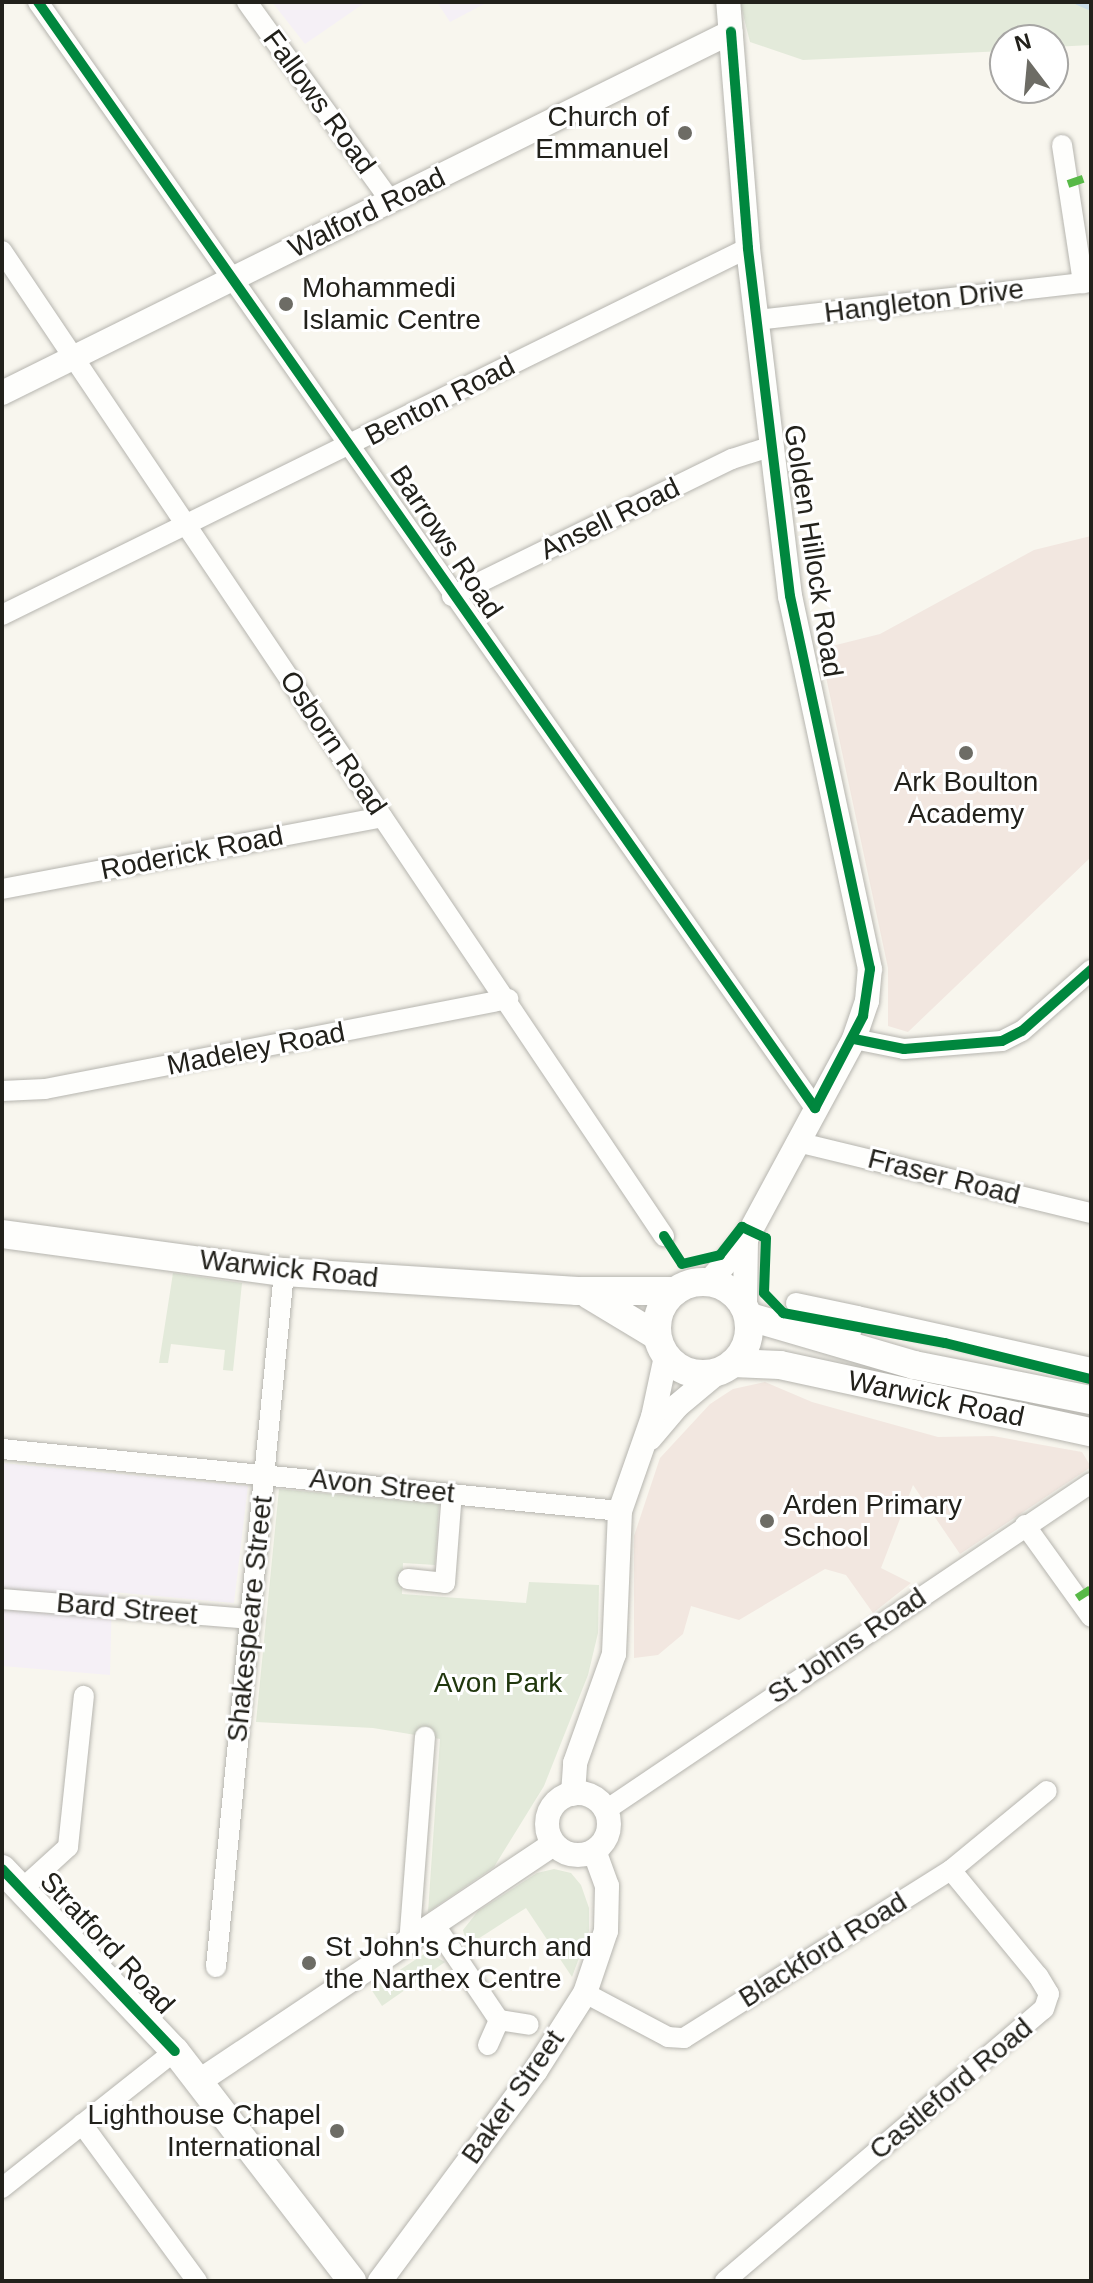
<!DOCTYPE html>
<style>
body{margin:0}
#map{position:relative;width:1093px;height:2283px;overflow:hidden;background:#f8f6ee;font-family:Arial,sans-serif}
div>[style]{position:absolute}
.industrial>*{inset:0;background:#f5f0f6}
.education>*{inset:0;background:#f2e7e0}
.green>*{inset:0;background:#e3eada}
.stream>*{height:5px;margin:-2.5px;padding:0 2.5px;transform-origin:2.5px;border-radius:2.5px;background:#c9dde8}
.roads{filter:drop-shadow(0 0 2px #b6b5af) drop-shadow(0 0 2px #b6b5af)}
.minor>*{height:20px;margin:-10px;padding:0 10px;transform-origin:10px;border-radius:10px;background:#fefefc}
.major>*{height:24px;margin:-12px;padding:0 12px;transform-origin:12px;border-radius:12px;background:#fefefc}
.major>.ring{margin:-12px;padding:0;box-sizing:content-box;background:none;border:24px solid #fefefc;border-radius:50%}
.highway>*{height:28px;margin:-14px;padding:0 14px;transform-origin:14px;border-radius:14px;background:#fefefc}
.highway>.ring{margin:-14px;padding:0;box-sizing:content-box;background:none;border:28px solid #fefefc;border-radius:50%}
.quiet>*{height:8px;margin-top:-4px;transform-origin:0;background:repeating-linear-gradient(90deg,#58b947 0 16px,transparent 0 24px)}
.cycleway>*{height:10px;margin:-5px;padding:0 5px;transform-origin:5px;border-radius:5px;background:#00873e}
.dots>*{width:22px;height:22px;translate:-50% -50%;box-sizing:border-box;border:4px solid #fff;border-radius:50%}
span{translate:-50% -50%;white-space:nowrap;text-align:center;line-height:1.15;-webkit-text-stroke:6px #fff;paint-order:stroke}
.street-label{font-size:28px;color:#22211b}
.poi-label{font-size:28px;color:#22211b}
.right{translate:-100% -50%;text-align:right}
.left{translate:0 -50%;text-align:left}
.park-label{font-size:28px;color:#20370d}
.frame{position:absolute;inset:0;border:4px solid #22211b;pointer-events:none}
.north{position:absolute;left:989px;top:24px;width:80px;height:80px;box-sizing:border-box;background:#fff;border:2px solid #a7a6a4;border-radius:50%;rotate:344deg;font-size:22px;font-weight:700;line-height:32px;text-align:center;color:#22211b}
.north::after{content:'';display:block;margin:auto;width:28px;height:36px;background:#6d6c65;clip-path:polygon(50% 0,100% 100%,50% 72%,0 100%)}
</style>
<div id="map">
<div class="industrial">
<i style="clip-path:polygon(272px 2px,366px 2px,305px 44px)"></i>
<i style="clip-path:polygon(437px 2px,488px 2px,450px 22px)"></i>
<i style="clip-path:polygon(2px 1463px,248px 1486px,234px 1603px,112px 1592px,110px 1675px,2px 1666px)"></i>
</div>
<div class="education">
<i style="clip-path:polygon(1091px 536px,1091px 857px,908px 1032px,888px 1026px,888px 968px,820px 649px,880px 634px,1034px 550px)"></i>
<i style="clip-path:polygon(765px 1382px,812px 1402px,938px 1437px,993px 1436px,1082px 1452px,1091px 1467px,960px 1554px,913px 1485px,881px 1568px,911px 1583px,873px 1613px,846px 1575px,825px 1569px,739px 1620px,691px 1606px,683px 1634px,658px 1655px,634px 1658px,634px 1536px,660px 1458px,710px 1404px,733px 1389px)"></i>
</div>
<div class="green">
<i style="clip-path:polygon(740px 2px,1091px 2px,1091px 45px,1053px 47px,1053px 40px,1005px 40px,1005px 51px,803px 60px,750px 42px)"></i>
<i style="clip-path:polygon(173px 1273px,242px 1283px,233px 1371px,223px 1370px,225px 1350px,171px 1344px,168px 1363px,159px 1363px)"></i>
<i style="clip-path:polygon(279px 1489px,439px 1504px,435px 1565px,403px 1563px,402px 1594px,526px 1603px,529px 1582px,599px 1585px,598px 1633px,588px 1675px,544px 1786px,494px 1867px,428px 1912px,440px 1739px,373px 1728px,256px 1722px)"></i>
<i style="clip-path:polygon(554px 1869px,571px 1873px,581px 1885px,589px 1908px,589px 1931px,572px 1977px,526px 1908px,467px 1946px,463px 1930px,478px 1911px,537px 1873px)"></i>
<i style="clip-path:polygon(427px 1952px,445px 1962px,382px 2006px,371px 1989px)"></i>
</div>
<div class="stream">
<i style="left:1077px;top:2px;width:15px;rotate:23deg"></i>
</div>
<div class="roads">
<div class="minor">
<i style="left:38px;top:2px;width:1352px;rotate:54.91deg"></i>
<i style="left:247px;top:2px;width:246px;rotate:54.2deg"></i>
<i style="left:1062px;top:145px;width:140px;rotate:81.3deg"></i>
<i style="left:2px;top:251px;width:1187px;rotate:56.1deg"></i>
<i style="left:757px;top:320px;width:336px;rotate:-6.5deg"></i>
<i style="left:452px;top:596px;width:312px;rotate:-26.1deg"></i>
<i style="left:732px;top:459px;width:40px;rotate:-18deg"></i>
<i style="left:2px;top:615px;width:831px;rotate:-26.2deg"></i>
<i style="left:2px;top:889px;width:387px;rotate:-10.7deg"></i>
<i style="left:854px;top:1039px;width:51px;rotate:11.3deg"></i>
<i style="left:904px;top:1049px;width:98px;rotate:-4.7deg"></i>
<i style="left:1002px;top:1041px;width:22px;rotate:-27deg"></i>
<i style="left:1022px;top:1031px;width:92px;rotate:-41.5deg"></i>
<i style="left:2px;top:1091px;width:43px;rotate:-2.7deg"></i>
<i style="left:45px;top:1089px;width:472px;rotate:-11deg"></i>
<i style="left:797px;top:1142px;width:302px;rotate:13.6deg"></i>
<i style="left:796px;top:1303px;width:62px;rotate:12deg"></i>
<i style="left:845px;top:1347px;width:33px;rotate:-69deg"></i>
<i style="left:857px;top:1316px;width:240px;rotate:12.5deg"></i>
<i style="left:2px;top:1449px;width:621px;rotate:5.73deg"></i>
<i style="left:1025px;top:1525px;width:113px;rotate:54.3deg"></i>
<i style="left:408px;top:1579px;width:37px;rotate:6deg"></i>
<i style="left:445px;top:1583px;width:90px;rotate:-85.6deg"></i>
<i style="left:2px;top:1599px;width:250px;rotate:4.6deg"></i>
<i style="left:606px;top:1810px;width:585px;rotate:-33.99deg"></i>
<i style="left:23px;top:1888px;width:61px;rotate:-42.3deg"></i>
<i style="left:68px;top:1847px;width:152px;rotate:-84deg"></i>
<i style="left:436px;top:1927px;width:112px;rotate:55.9deg"></i>
<i style="left:409px;top:1944px;width:208px;rotate:-85.6deg"></i>
<i style="left:216px;top:1967px;width:698px;rotate:-84.41deg"></i>
<i style="left:585px;top:1993px;width:94px;rotate:27.9deg"></i>
<i style="left:668px;top:2037px;width:16px;rotate:4deg"></i>
<i style="left:684px;top:2038px;width:315px;rotate:-32.2deg"></i>
<i style="left:951px;top:1870px;width:124px;rotate:-39.5deg"></i>
<i style="left:488px;top:2045px;width:27px;rotate:-66deg"></i>
<i style="left:499px;top:2020px;width:30px;rotate:9deg"></i>
<i style="left:82px;top:2124px;width:195px;rotate:53.8deg"></i>
<i style="left:2px;top:2188px;width:221px;rotate:-38.4deg"></i>
<i style="left:725px;top:2281px;width:419px;rotate:-40.5deg"></i>
<i style="left:1044px;top:2009px;width:16px;rotate:-72deg"></i>
<i style="left:1049px;top:1994px;width:21px;rotate:-121deg"></i>
<i style="left:1038px;top:1976px;width:137px;rotate:-129.4deg"></i>
</div>
<div class="major">
<i style="left:2px;top:393px;width:813px;rotate:-26.34deg"></i>
<i style="left:710px;top:1281px;width:55px;rotate:-49.4deg"></i>
<i style="left:746px;top:1239px;width:227px;rotate:-61.6deg"></i>
<i style="left:854px;top:1039px;width:40px;rotate:-71.1deg"></i>
<i style="left:867px;top:1001px;width:32px;rotate:-85deg"></i>
<i style="left:870px;top:969px;width:381px;rotate:-102.1deg"></i>
<i style="left:790px;top:596px;width:351px;rotate:-96.9deg"></i>
<i style="left:748px;top:248px;width:247px;rotate:-94.6deg"></i>
<i style="left:745px;top:1303px;width:64px;rotate:-89.1deg"></i>
<i style="left:650px;top:1438px;width:42px;rotate:-49.8deg"></i>
<i style="left:677px;top:1406px;width:55px;rotate:-39.8deg"></i>
<i class="ring" style="left:547px;top:1793px;width:38px;height:38px"></i>
<i style="left:573px;top:1794px;width:31px;rotate:-86deg"></i>
<i style="left:575px;top:1763px;width:116px;rotate:-70.3deg"></i>
<i style="left:614px;top:1654px;width:143px;rotate:-87.6deg"></i>
<i style="left:620px;top:1511px;width:100px;rotate:-70.7deg"></i>
<i style="left:653px;top:1417px;width:57px;rotate:-77.9deg"></i>
<i style="left:201px;top:2080px;width:424px;rotate:-33.8deg"></i>
<i style="left:380px;top:2281px;width:262px;rotate:-53.5deg"></i>
<i style="left:536px;top:2070px;width:91px;rotate:-57.5deg"></i>
<i style="left:585px;top:1993px;width:65px;rotate:-71.3deg"></i>
<i style="left:606px;top:1931px;width:45px;rotate:-88.7deg"></i>
<i style="left:607px;top:1886px;width:37px;rotate:-110deg"></i>
</div>
<div class="highway">
<i style="left:2px;top:1234px;width:285px;rotate:7.7deg"></i>
<i style="left:284px;top:1272px;width:294px;rotate:3.7deg"></i>
<i style="left:577px;top:1291px;width:98px"></i>
<i class="ring" style="left:657px;top:1282px;width:64px;height:64px"></i>
<i style="left:589px;top:1295px;width:79px;rotate:31.1deg"></i>
<i style="left:750px;top:1317px;width:171px;rotate:16.3deg"></i>
<i style="left:914px;top:1365px;width:180px;rotate:11.2deg"></i>
<i style="left:733px;top:1363px;width:47px;rotate:2.4deg"></i>
<i style="left:780px;top:1365px;width:318px;rotate:12.2deg"></i>
<i style="left:2px;top:1869px;width:251px;rotate:46.5deg"></i>
<i style="left:175px;top:2051px;width:290px;rotate:52.4deg"></i>
</div>
</div>
<div class="quiet">
<i style="left:1068px;top:184px;width:24px;rotate:-19deg"></i>
<i style="left:1077px;top:1598px;width:17px;rotate:-33deg"></i>
</div>
<div class="cycleway">
<i style="left:38px;top:2px;width:1352px;rotate:54.91deg"></i>
<i style="left:815px;top:1108px;width:104px;rotate:-62.4deg"></i>
<i style="left:863px;top:1016px;width:48px;rotate:-81.5deg"></i>
<i style="left:870px;top:969px;width:381px;rotate:-102.1deg"></i>
<i style="left:790px;top:596px;width:351px;rotate:-96.9deg"></i>
<i style="left:748px;top:248px;width:217px;rotate:-94.5deg"></i>
<i style="left:854px;top:1039px;width:51px;rotate:11.3deg"></i>
<i style="left:904px;top:1049px;width:98px;rotate:-4.7deg"></i>
<i style="left:1002px;top:1041px;width:22px;rotate:-27deg"></i>
<i style="left:1022px;top:1031px;width:92px;rotate:-41.5deg"></i>
<i style="left:664px;top:1236px;width:33px;rotate:57deg"></i>
<i style="left:682px;top:1264px;width:39px;rotate:-13deg"></i>
<i style="left:720px;top:1255px;width:36px;rotate:-52deg"></i>
<i style="left:742px;top:1227px;width:26px;rotate:25deg"></i>
<i style="left:766px;top:1238px;width:55px;rotate:92.1deg"></i>
<i style="left:764px;top:1293px;width:28px;rotate:46deg"></i>
<i style="left:783px;top:1313px;width:165px;rotate:10.5deg"></i>
<i style="left:945px;top:1343px;width:150px;rotate:13.9deg"></i>
<i style="left:2px;top:1869px;width:251px;rotate:46.5deg"></i>
</div>
<div class="dots">
<i style="left:685px;top:133px;background:#6d6c65"></i>
<i style="left:286px;top:304px;background:#6d6c65"></i>
<i style="left:966px;top:753px;background:#6d6c65"></i>
<i style="left:767px;top:1521px;background:#6d6c65"></i>
<i style="left:309px;top:1963px;background:#6d6c65"></i>
<i style="left:337px;top:2131px;background:#6d6c65"></i>
</div>
<div class="street-label">
<span style="left:319px;top:102px;rotate:54deg">Fallows Road</span>
<span style="left:367px;top:213px;rotate:-26deg">Walford Road</span>
<span style="left:924px;top:301px;rotate:-7deg">Hangleton Drive</span>
<span style="left:440px;top:401px;rotate:-27deg">Benton Road</span>
<span style="left:610px;top:519px;rotate:-26deg">Ansell Road</span>
<span style="left:446px;top:542px;rotate:56deg">Barrows Road</span>
<span style="left:813px;top:551px;rotate:81deg">Golden Hillock Road</span>
<span style="left:333px;top:743px;rotate:56deg">Osborn Road</span>
<span style="left:192px;top:853px;rotate:-11deg">Roderick Road</span>
<span style="left:256px;top:1049px;rotate:-11deg">Madeley Road</span>
<span style="left:944px;top:1177px;rotate:14deg">Fraser Road</span>
<span style="left:289px;top:1269px;rotate:6deg">Warwick Road</span>
<span style="left:936px;top:1399px;rotate:12deg">Warwick Road</span>
<span style="left:382px;top:1486px;rotate:6deg">Avon Street</span>
<span style="left:127px;top:1609px;rotate:5deg">Bard Street</span>
<span style="left:250px;top:1619px;rotate:-84deg">Shakespeare Street</span>
<span style="left:847px;top:1646px;rotate:-34deg">St Johns Road</span>
<span style="left:107px;top:1943px;rotate:47deg">Stratford Road</span>
<span style="left:823px;top:1950px;rotate:-32deg">Blackford Road</span>
<span style="left:951px;top:2089px;rotate:-40deg">Castleford Road</span>
<span style="left:513px;top:2097px;rotate:-55deg">Baker Street</span>
</div>
<div class="poi-label">
<span class="right" style="left:669px;top:133px">Church of<br>Emmanuel</span>
<span class="left" style="left:302px;top:304px">Mohammedi<br>Islamic Centre</span>
<span style="left:966px;top:798px">Ark Boulton<br>Academy</span>
<span class="left" style="left:783px;top:1521px">Arden Primary<br>School</span>
<span class="left" style="left:325px;top:1963px">St John's Church and<br>the Narthex Centre</span>
<span class="right" style="left:321px;top:2131px">Lighthouse Chapel<br>International</span>
</div>
<div class="park-label">
<span style="left:498px;top:1683px">Avon Park</span>
</div>
<div class="frame"></div>
<div class="north">N</div>
</div>
